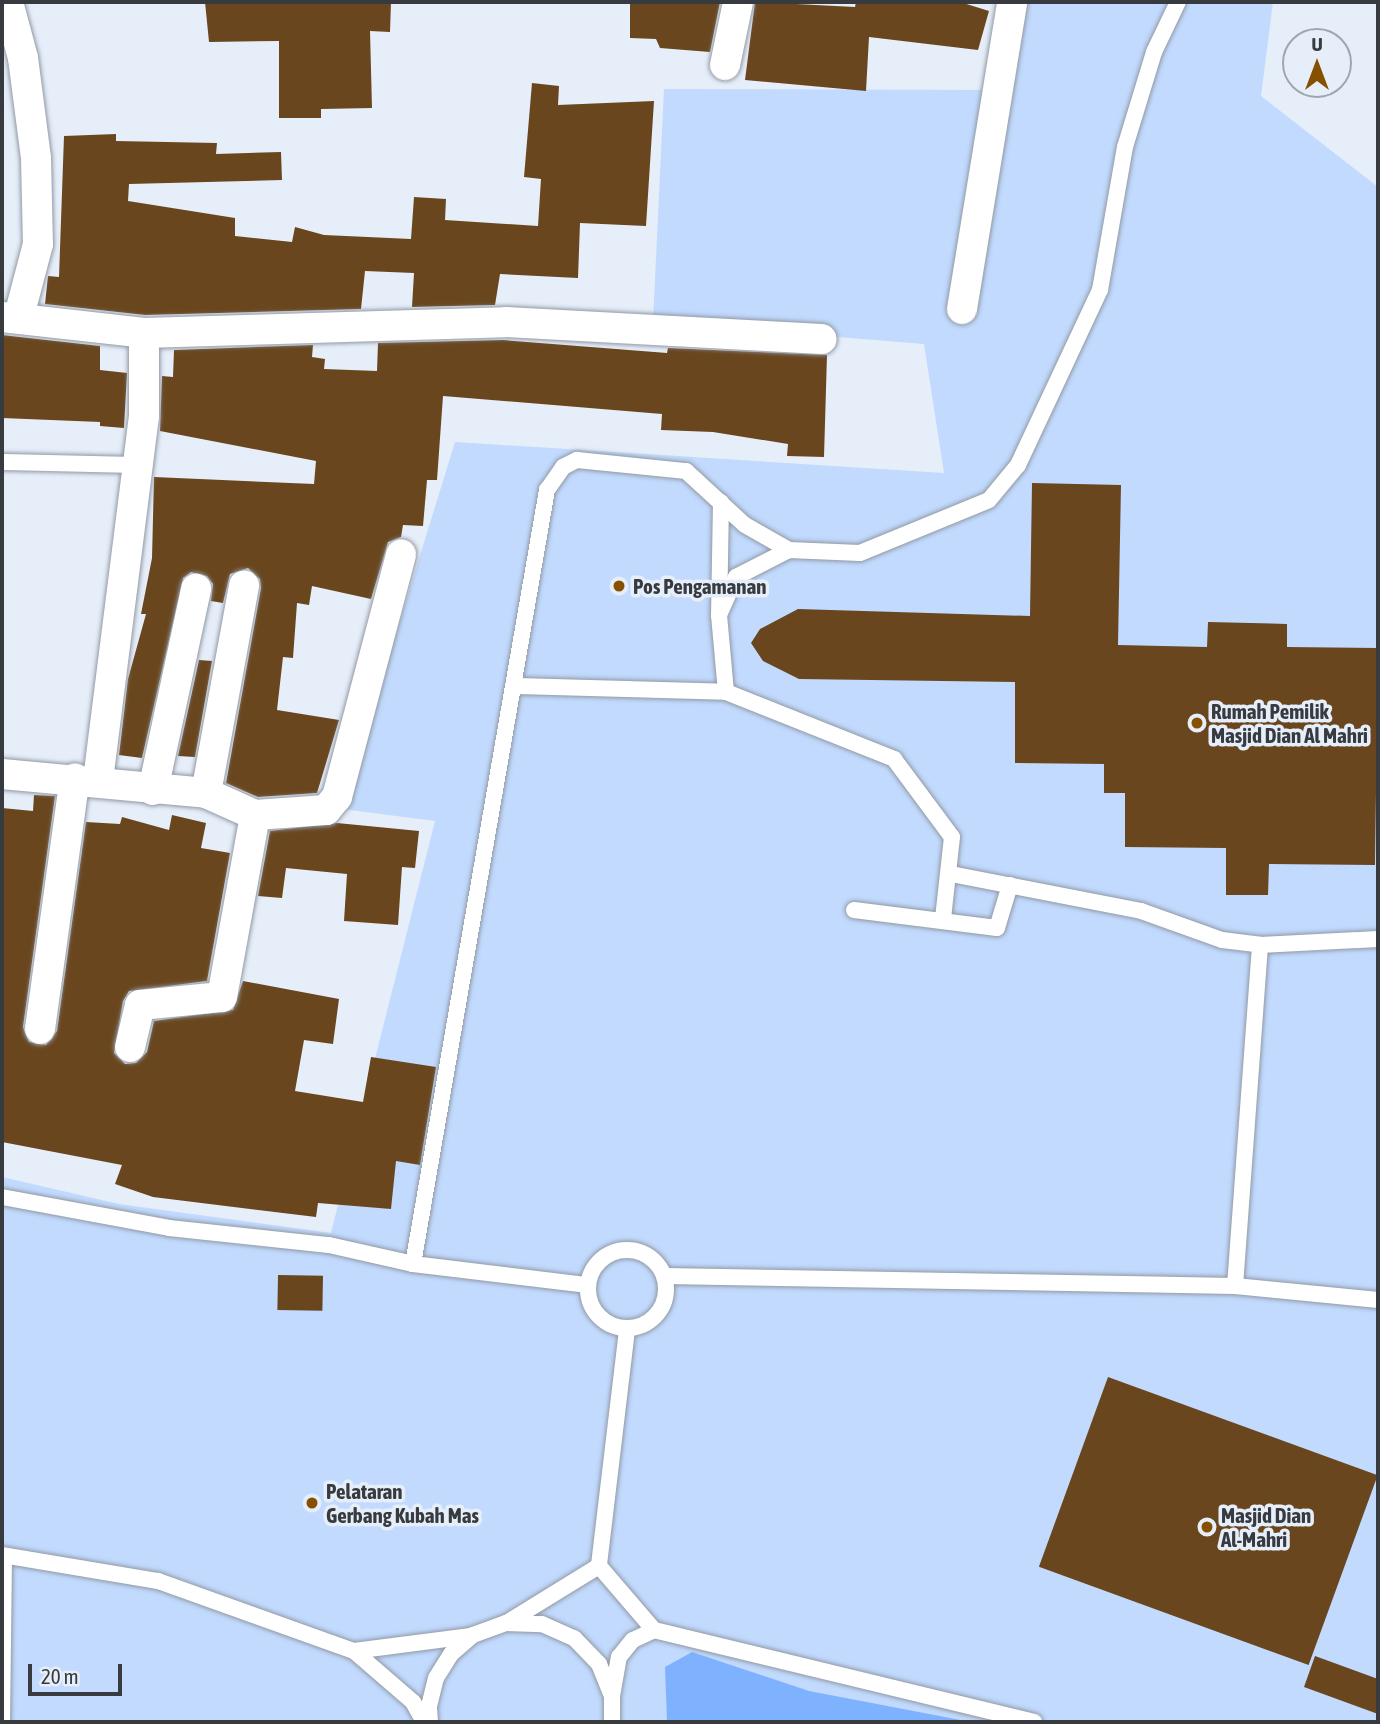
<!DOCTYPE html>
<style>
body{margin:0}
#map{position:relative;width:1380px;height:1724px;overflow:hidden;background:#e6eefa;font-family:"Asap Condensed",sans-serif}
div>[style]{position:absolute}
.green>*{inset:0;background:#c1dafe}
.forest>*{inset:0;background:#7eb2fe}
.building>*{inset:0;background:#69461e;transform-origin:0 0}
.roads{filter:drop-shadow(0 0 2px #9299a4) drop-shadow(0 0 2px #9299a4)}
.lane>*{height:16px;margin:-8px;padding:0 8px;transform-origin:8px;border-radius:8px;background:#fff}
.lane>.ring{margin:-8px;padding:0;box-sizing:content-box;background:none;border:16px solid #fff;border-radius:50%}
.street>*{height:30px;margin:-15px;padding:0 15px;transform-origin:15px;border-radius:15px;background:#fff}
.dots>*{width:19px;height:19px;translate:-50% -50%;box-sizing:border-box;border:4px solid #e6eefa;border-radius:50%}
span{translate:-50% -50%;white-space:nowrap;text-align:center;line-height:1.15;-webkit-text-stroke:7px #e6eefa;paint-order:stroke}
.poi-label{font-size:21px;color:#373a3f;font-weight:700}
.left{translate:0 -50%;text-align:left}
.frame{position:absolute;inset:0;border:4px solid #373a3f;pointer-events:none}
.north{position:absolute;left:1282px;top:28px;width:70px;height:70px;box-sizing:border-box;background:#e6eefa;border:2px solid #a0a6af;border-radius:50%;rotate:0deg;font-size:19px;font-weight:700;line-height:28px;text-align:center;color:#373a3f}
.north::after{content:'';display:block;margin:auto;width:24px;height:32px;background:#865000;clip-path:polygon(50% 0,100% 100%,50% 72%,0 100%)}
.scale{position:absolute;left:28px;top:1664px;width:94px;height:32px;box-sizing:border-box;border:4px solid #373a3f;border-top:0;padding-left:9px;font-size:21px;line-height:24px;white-space:nowrap;color:#373a3f;-webkit-text-stroke:5px #e6eefa;paint-order:stroke}
</style>
<div id="map">
<div class="green">
<i style="clip-path:polygon(1017px 2px,1273px 2px,1261px 96px,1378px 187px,1378px 1722px,2px 1722px,2px 1177px,119px 1204px,331px 1233px,435px 821px,342px 809px,455px 442px,944px 473px,924px 344px,653px 322px,664px 89px,1000px 90px)"></i>
</div>
<div class="forest">
<i style="clip-path:polygon(692px 1652px,809px 1691px,971px 1722px,667px 1722px,665px 1667px)"></i>
</div>
<div class="building">
<i style="clip-path:polygon(205px 2px,391px 2px,390px 32px,370px 31px,372px 108px,321px 109px,321px 118px,279px 118px,279px 41px,209px 42px)"></i>
<i style="clip-path:polygon(630px 2px,720px 2px,710px 52px,660px 48px,656px 39px,630px 38px)"></i>
<i style="clip-path:polygon(755px 2px,855px 7px,856px 2px,960px 2px,989px 11px,978px 50px,869px 37px,866px 91px,745px 80px)"></i>
<i style="clip-path:polygon(532px 83px,559px 86px,558px 105px,654px 101px,646px 226px,580px 223px,578px 278px,500px 274px,495px 305px,412px 307px,414px 273px,365px 271px,361px 309px,145px 315px,45px 304px,48px 276px,59px 277px,64px 136px,116px 134px,116px 141px,217px 143px,216px 154px,281px 152px,282px 180px,129px 184px,128px 201px,235px 218px,235px 236px,292px 242px,295px 227px,324px 235px,411px 239px,414px 197px,446px 199px,445px 220px,538px 226px,541px 179px,524px 177px)"></i>
<i style="clip-path:polygon(2px 335px,100px 346px,100px 370px,127px 373px,124px 428px,100px 426px,100px 422px,2px 418px)"></i>
<i style="clip-path:polygon(503px 340px,667px 353px,668px 348px,827px 355px,824px 457px,787px 456px,788px 444px,713px 432px,661px 430px,662px 414px,443px 396px,437px 480px,427px 480px,423px 526px,403px 525px,401px 537px,388px 542px,371px 599px,312px 586px,309px 605px,297px 603px,293px 658px,283px 657px,277px 710px,339px 720px,317px 793px,258px 797px,226px 783px,261px 588px,260px 579px,248px 568px,230px 574px,223px 603px,211px 601px,213px 584px,207px 576px,191px 572px,183px 578px,142px 758px,119px 755px,128px 679px,146px 614px,141px 614px,152px 558px,154px 477px,314px 484px,316px 461px,160px 431px,162px 376px,173px 377px,174px 350px,313px 345px,312px 357px,325px 359px,324px 369px,377px 371px,378px 343px)"></i>
<i style="clip-path:polygon(1032px 483px,1121px 485px,1118px 645px,1207px 647px,1208px 622px,1287px 624px,1287px 647px,1378px 648px,1375px 865px,1269px 864px,1268px 895px,1226px 895px,1226px 848px,1125px 847px,1125px 793px,1104px 793px,1104px 764px,1015px 763px,1015px 682px,799px 679px,763px 661px,751px 643px,760px 629px,798px 609px,1030px 616px)"></i>
<i style="clip-path:polygon(199px 660px,212px 661px,195px 757px,178px 756px)"></i>
<i style="clip-path:polygon(34px 795px,55px 796px,23px 1027px,29px 1042px,46px 1045px,57px 1031px,86px 822px,120px 824px,122px 817px,169px 830px,172px 815px,206px 823px,201px 848px,230px 853px,207px 981px,129px 991px,123px 1001px,114px 1053px,125px 1064px,136px 1063px,147px 1052px,154px 1021px,233px 1010px,243px 981px,339px 999px,333px 1044px,304px 1040px,295px 1091px,363px 1102px,371px 1057px,436px 1067px,420px 1165px,396px 1161px,391px 1209px,318px 1203px,316px 1217px,153px 1197px,115px 1184px,122px 1165px,2px 1142px,2px 808px,33px 811px)"></i>
<i style="clip-path:polygon(337px 823px,419px 831px,415px 868px,402px 867px,398px 925px,344px 921px,347px 874px,286px 868px,282px 898px,258px 896px,270px 831px)"></i>
<i style="left:278px;top:1275px;width:45px;height:35px;rotate:1deg"></i>
<i style="left:1108px;top:1377px;width:287px;height:202px;rotate:20deg"></i>
<i style="clip-path:polygon(1315px 1656px,1378px 1679px,1378px 1714px,1304px 1687px)"></i>
</div>
<div class="roads">
<div class="lane">
<i style="left:2px;top:462px;width:136px;rotate:1.3deg"></i>
<i style="left:721px;top:502px;width:113px;rotate:91deg"></i>
<i style="left:719px;top:615px;width:77px;rotate:84.8deg"></i>
<i style="left:719px;top:615px;width:42px;rotate:-65.9deg"></i>
<i style="left:736px;top:577px;width:59px;rotate:-27deg"></i>
<i style="left:789px;top:550px;width:71px;rotate:2.4deg"></i>
<i style="left:860px;top:553px;width:139px;rotate:-22.3deg"></i>
<i style="left:989px;top:500px;width:45px;rotate:-50.4deg"></i>
<i style="left:1018px;top:465px;width:193px;rotate:-64.9deg"></i>
<i style="left:1100px;top:290px;width:145px;rotate:-80.1deg"></i>
<i style="left:1125px;top:147px;width:99px;rotate:-73deg"></i>
<i style="left:1154px;top:52px;width:55px;rotate:-64.4deg"></i>
<i style="left:516px;top:686px;width:210px;rotate:1.6deg"></i>
<i style="left:726px;top:692px;width:181px;rotate:21.7deg"></i>
<i style="left:894px;top:759px;width:97px;rotate:53.4deg"></i>
<i style="left:952px;top:837px;width:81px;rotate:96.3deg"></i>
<i style="left:951px;top:874px;width:194px;rotate:11deg"></i>
<i style="left:1141px;top:911px;width:86px;rotate:19.7deg"></i>
<i style="left:1222px;top:940px;width:38px;rotate:7deg"></i>
<i style="left:1260px;top:945px;width:118px;rotate:-2.9deg"></i>
<i style="left:854px;top:910px;width:144px;rotate:7.2deg"></i>
<i style="left:997px;top:928px;width:45px;rotate:-73.2deg"></i>
<i style="left:2px;top:1197px;width:170px;rotate:10.5deg"></i>
<i style="left:169px;top:1228px;width:161px;rotate:6.1deg"></i>
<i style="left:329px;top:1245px;width:86px;rotate:12.7deg"></i>
<i style="left:413px;top:1264px;width:174px;rotate:6.9deg"></i>
<i class="ring" style="left:588px;top:1250px;width:62px;height:62px"></i>
<i style="left:413px;top:1264px;width:786px;rotate:-80.18deg"></i>
<i style="left:547px;top:490px;width:28px;rotate:-55deg"></i>
<i style="left:563px;top:467px;width:16px;rotate:-27deg"></i>
<i style="left:577px;top:460px;width:110px;rotate:5.8deg"></i>
<i style="left:686px;top:471px;width:80px;rotate:42.5deg"></i>
<i style="left:745px;top:525px;width:51px;rotate:29.6deg"></i>
<i style="left:665px;top:1276px;width:570px;rotate:1.01deg"></i>
<i style="left:1235px;top:1286px;width:144px;rotate:5.6deg"></i>
<i style="left:1235px;top:1286px;width:342px;rotate:-85.8deg"></i>
<i style="left:627px;top:1330px;width:238px;rotate:96.8deg"></i>
<i style="left:599px;top:1566px;width:84px;rotate:49.3deg"></i>
<i style="left:654px;top:1630px;width:391px;rotate:13.6deg"></i>
<i style="left:2px;top:1555px;width:158px;rotate:9.5deg"></i>
<i style="left:158px;top:1581px;width:208px;rotate:19.7deg"></i>
<i style="left:354px;top:1651px;width:78px;rotate:40.8deg"></i>
<i style="left:413px;top:1702px;width:23px;rotate:61deg"></i>
<i style="left:508px;top:1622px;width:107px;rotate:-31.6deg"></i>
<i style="left:354px;top:1651px;width:116px;rotate:-7.4deg"></i>
<i style="left:612px;top:1696px;width:40px;rotate:-80deg"></i>
<i style="left:619px;top:1657px;width:22px;rotate:-51deg"></i>
<i style="left:633px;top:1640px;width:23px;rotate:-25deg"></i>
<i style="left:2px;top:1722px;width:166px;rotate:-89.3deg"></i>
<i style="left:430px;top:1722px;width:16px;rotate:-94deg"></i>
<i style="left:429px;top:1706px;width:29px;rotate:-76deg"></i>
<i style="left:436px;top:1678px;width:28px;rotate:-58deg"></i>
<i style="left:451px;top:1654px;width:29px;rotate:-41deg"></i>
<i style="left:473px;top:1635px;width:35px;rotate:-20deg"></i>
<i style="left:506px;top:1623px;width:36px;rotate:2deg"></i>
<i style="left:542px;top:1624px;width:35px;rotate:24deg"></i>
<i style="left:574px;top:1638px;width:36px;rotate:46deg"></i>
<i style="left:599px;top:1664px;width:35px;rotate:68deg"></i>
<i style="left:612px;top:1696px;width:26px;rotate:90deg"></i>
</div>
<div class="street">
<i style="left:8px;top:2px;width:58px;rotate:75deg"></i>
<i style="left:23px;top:58px;width:101px;rotate:82.6deg"></i>
<i style="left:36px;top:158px;width:86px;rotate:88.7deg"></i>
<i style="left:38px;top:244px;width:74px;rotate:104.8deg"></i>
<i style="left:725px;top:65px;width:64px;rotate:-78.3deg"></i>
<i style="left:962px;top:309px;width:311px;rotate:-80.7deg"></i>
<i style="left:2px;top:317px;width:143px;rotate:6.4deg"></i>
<i style="left:144px;top:333px;width:362px;rotate:-1.7deg"></i>
<i style="left:506px;top:322px;width:316px;rotate:3.1deg"></i>
<i style="left:2px;top:774px;width:205px;rotate:5.3deg"></i>
<i style="left:206px;top:793px;width:54px;rotate:24.2deg"></i>
<i style="left:255px;top:815px;width:71px;rotate:-4deg"></i>
<i style="left:326px;top:810px;width:17px;rotate:-50deg"></i>
<i style="left:337px;top:797px;width:251px;rotate:-75.2deg"></i>
<i style="left:98px;top:780px;width:366px;rotate:-82.8deg"></i>
<i style="left:144px;top:417px;width:84px;rotate:-90deg"></i>
<i style="left:153px;top:790px;width:206px;rotate:-77.9deg"></i>
<i style="left:206px;top:793px;width:211px;rotate:-79.6deg"></i>
<i style="left:40px;top:1029px;width:253px;rotate:-82.1deg"></i>
<i style="left:130px;top:1047px;width:43px;rotate:-76.6deg"></i>
<i style="left:140px;top:1005px;width:82px;rotate:-5.6deg"></i>
<i style="left:222px;top:997px;width:185px;rotate:-79.7deg"></i>
</div>
</div>
<div class="dots">
<i style="left:619px;top:586px;background:#865000"></i>
<i style="left:1197px;top:723px;background:#865000"></i>
<i style="left:312px;top:1503px;background:#865000"></i>
<i style="left:1207px;top:1527px;background:#865000"></i>
</div>
<div class="poi-label">
<span class="left" style="left:633px;top:586px">Pos Pengamanan</span>
<span class="left" style="left:1211px;top:723px">Rumah Pemilik<br>Masjid Dian Al Mahri</span>
<span class="left" style="left:326px;top:1503px">Pelataran<br>Gerbang Kubah Mas</span>
<span class="left" style="left:1221px;top:1527px">Masjid Dian<br>Al-Mahri</span>
</div>
<div class="frame"></div>
<div class="north">U</div>
<div class="scale">20 m</div>
</div>
